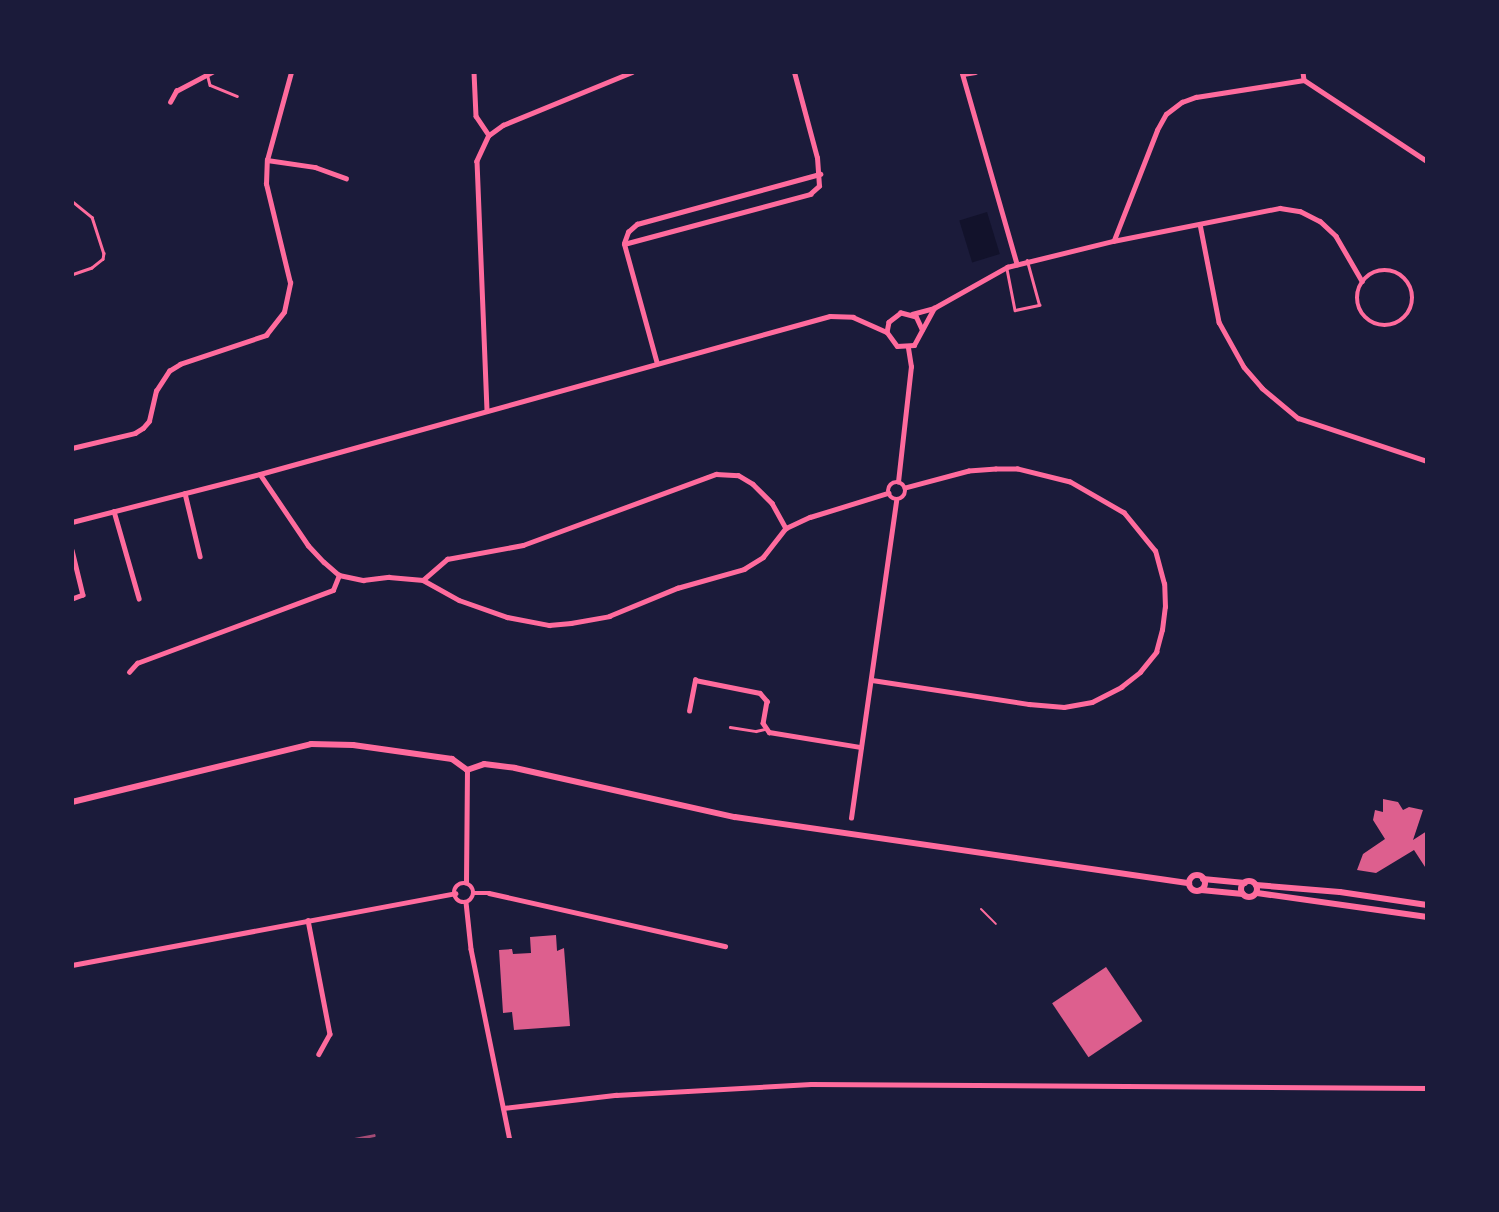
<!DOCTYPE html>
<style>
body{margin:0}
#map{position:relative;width:1499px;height:1212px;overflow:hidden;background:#1b1b3a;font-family:"Crimson Pro",serif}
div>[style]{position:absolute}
.water>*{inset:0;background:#12122b;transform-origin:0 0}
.building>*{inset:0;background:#dd5f8e;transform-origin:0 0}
.path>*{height:2px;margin:-1px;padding:0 1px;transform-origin:1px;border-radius:1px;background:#ff6b9d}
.service>*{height:2.5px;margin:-1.25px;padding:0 1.25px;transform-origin:1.25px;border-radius:1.25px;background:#ff6b9d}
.minor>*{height:4.5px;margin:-2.25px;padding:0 2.25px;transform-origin:2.25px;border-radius:2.25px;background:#ff6b9d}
.minor>.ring{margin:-2.25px;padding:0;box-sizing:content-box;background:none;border:4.5px solid #ff6b9d;border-radius:50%}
.tertiary>*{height:6px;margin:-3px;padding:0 3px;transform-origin:3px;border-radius:3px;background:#ff6b9d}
.tertiary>.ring{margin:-3px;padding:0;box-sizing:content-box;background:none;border:6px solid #ff6b9d;border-radius:50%}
.rail>*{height:2.5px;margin:-1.25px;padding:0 1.25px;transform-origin:1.25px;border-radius:1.25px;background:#a44b75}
span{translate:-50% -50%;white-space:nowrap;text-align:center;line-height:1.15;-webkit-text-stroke:7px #1b1b3a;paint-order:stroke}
.frame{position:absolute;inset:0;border:74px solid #1b1b3a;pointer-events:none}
</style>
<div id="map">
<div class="water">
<i style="left:987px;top:212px;width:44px;height:29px;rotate:73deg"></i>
</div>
<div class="building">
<i style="clip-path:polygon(1383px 799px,1398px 802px,1403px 810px,1409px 807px,1423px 810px,1413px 840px,1427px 831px,1427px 870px,1414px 850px,1376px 873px,1357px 870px,1363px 854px,1385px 839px,1373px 820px,1375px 810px,1383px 812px)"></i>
<i style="clip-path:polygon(556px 935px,557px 951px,564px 948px,570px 1026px,514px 1030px,512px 1012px,503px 1013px,499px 950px,512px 949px,513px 954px,531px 953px,530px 937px)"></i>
<i style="left:1106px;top:967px;width:65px;height:65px;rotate:56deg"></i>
</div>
<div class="path">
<i style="left:981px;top:909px;width:21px;rotate:45deg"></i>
</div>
<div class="service">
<i style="left:208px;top:77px;width:8px;rotate:76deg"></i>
<i style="left:210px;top:85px;width:29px;rotate:22deg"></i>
<i style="left:72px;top:201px;width:26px;rotate:39deg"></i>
<i style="left:92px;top:217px;width:38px;rotate:72deg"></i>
<i style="left:104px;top:253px;width:6px;rotate:99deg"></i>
<i style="left:103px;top:259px;width:14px;rotate:141deg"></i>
<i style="left:92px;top:268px;width:21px;rotate:161deg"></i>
<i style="left:1007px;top:269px;width:42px;rotate:79deg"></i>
<i style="left:1015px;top:310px;width:25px;rotate:-12deg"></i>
<i style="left:1039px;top:305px;width:46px;rotate:-105.3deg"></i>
<i style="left:730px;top:727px;width:26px;rotate:9deg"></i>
<i style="left:756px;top:731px;width:9px;rotate:-13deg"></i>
</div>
<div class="minor">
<i style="left:474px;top:72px;width:44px;rotate:87.4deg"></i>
<i style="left:476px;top:116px;width:23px;rotate:56deg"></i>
<i style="left:489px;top:135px;width:29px;rotate:115deg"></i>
<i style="left:477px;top:161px;width:250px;rotate:87.7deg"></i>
<i style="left:962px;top:72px;width:200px;rotate:74deg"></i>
<i style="left:1303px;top:72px;width:8px;rotate:83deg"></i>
<i style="left:963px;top:74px;width:12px;rotate:-9deg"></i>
<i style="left:170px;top:102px;width:13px;rotate:-61deg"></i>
<i style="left:176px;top:91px;width:41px;rotate:-27.8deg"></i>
<i style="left:489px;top:135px;width:17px;rotate:-36deg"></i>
<i style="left:503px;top:125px;width:139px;rotate:-22.3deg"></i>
<i style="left:267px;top:160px;width:49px;rotate:8.3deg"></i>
<i style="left:315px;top:167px;width:33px;rotate:20deg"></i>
<i style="left:1200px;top:224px;width:100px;rotate:79deg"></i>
<i style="left:1219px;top:322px;width:51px;rotate:60.9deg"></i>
<i style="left:1244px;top:367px;width:28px;rotate:49deg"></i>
<i style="left:1262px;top:388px;width:47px;rotate:39.8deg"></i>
<i style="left:1298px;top:418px;width:136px;rotate:18.4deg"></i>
<i style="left:1114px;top:240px;width:118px;rotate:-68.6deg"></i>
<i style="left:1157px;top:130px;width:18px;rotate:-61deg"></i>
<i style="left:1166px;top:114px;width:20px;rotate:-37deg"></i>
<i style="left:1182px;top:102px;width:15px;rotate:-20deg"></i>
<i style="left:1196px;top:97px;width:109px;rotate:-8.9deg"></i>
<i style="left:1304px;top:80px;width:147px;rotate:33.4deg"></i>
<i style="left:624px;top:243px;width:12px;rotate:-70deg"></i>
<i style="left:628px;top:232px;width:12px;rotate:-42deg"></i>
<i style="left:637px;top:224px;width:190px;rotate:-15.3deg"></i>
<i class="ring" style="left:1357px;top:270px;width:51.5px;height:51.5px"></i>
<i style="left:912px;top:314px;width:23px;rotate:-15deg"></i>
<i style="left:934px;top:308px;width:84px;rotate:-29.3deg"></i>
<i style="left:1007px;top:267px;width:109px;rotate:-13.8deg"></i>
<i style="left:1113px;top:241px;width:170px;rotate:-11.2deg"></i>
<i style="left:1280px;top:208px;width:20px;rotate:9deg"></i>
<i style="left:1300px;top:211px;width:22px;rotate:27deg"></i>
<i style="left:1320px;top:221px;width:22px;rotate:43deg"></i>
<i style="left:1336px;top:236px;width:52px;rotate:60deg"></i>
<i style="left:922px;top:330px;width:14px;rotate:-115deg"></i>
<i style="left:916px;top:317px;width:16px;rotate:-165deg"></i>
<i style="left:901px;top:313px;width:15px;rotate:143deg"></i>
<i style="left:889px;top:322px;width:10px;rotate:101deg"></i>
<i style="left:887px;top:332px;width:17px;rotate:54deg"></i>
<i style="left:897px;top:346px;width:17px;rotate:-3deg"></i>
<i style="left:914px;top:345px;width:42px;rotate:-61.6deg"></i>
<i style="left:657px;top:364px;width:124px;rotate:-105.4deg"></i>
<i style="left:624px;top:244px;width:193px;rotate:-15deg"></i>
<i style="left:810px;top:194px;width:12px;rotate:-42deg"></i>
<i style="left:819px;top:186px;width:28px;rotate:-94deg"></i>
<i style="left:817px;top:158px;width:89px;rotate:-105deg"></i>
<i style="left:72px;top:448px;width:65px;rotate:-13.4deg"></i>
<i style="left:135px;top:433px;width:9px;rotate:-32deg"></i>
<i style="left:143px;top:428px;width:9px;rotate:-49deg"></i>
<i style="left:149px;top:421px;width:31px;rotate:-77deg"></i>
<i style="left:156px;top:391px;width:24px;rotate:-57deg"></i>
<i style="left:169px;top:371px;width:13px;rotate:-32deg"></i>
<i style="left:180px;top:364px;width:91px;rotate:-18.6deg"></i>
<i style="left:266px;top:335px;width:29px;rotate:-52deg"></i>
<i style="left:284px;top:312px;width:30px;rotate:-78deg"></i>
<i style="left:290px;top:283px;width:102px;rotate:-103.6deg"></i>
<i style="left:266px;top:184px;width:24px;rotate:-88deg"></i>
<i style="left:267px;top:160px;width:91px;rotate:-74.7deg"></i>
<i style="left:260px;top:474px;width:86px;rotate:55.9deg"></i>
<i style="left:308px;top:545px;width:23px;rotate:47deg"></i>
<i style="left:324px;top:562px;width:20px;rotate:41deg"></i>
<i style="left:339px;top:575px;width:25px;rotate:12deg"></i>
<i style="left:363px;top:580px;width:26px;rotate:-7deg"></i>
<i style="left:389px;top:577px;width:34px;rotate:5deg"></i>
<i style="left:423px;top:580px;width:32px;rotate:-41deg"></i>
<i style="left:447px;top:559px;width:77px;rotate:-10.4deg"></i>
<i style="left:523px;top:545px;width:206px;rotate:-20.2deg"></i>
<i style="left:716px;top:474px;width:22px;rotate:3deg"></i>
<i style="left:738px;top:475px;width:17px;rotate:31deg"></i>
<i style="left:753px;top:484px;width:27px;rotate:45deg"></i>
<i style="left:772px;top:503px;width:29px;rotate:61deg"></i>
<i style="left:786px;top:528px;width:26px;rotate:-25deg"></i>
<i style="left:810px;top:517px;width:82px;rotate:-17.1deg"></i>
<i style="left:898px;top:482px;width:116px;rotate:-83.6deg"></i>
<i style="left:911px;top:367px;width:19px;rotate:-99deg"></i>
<i class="ring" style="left:888px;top:482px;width:13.5px;height:13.5px"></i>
<i style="left:185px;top:493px;width:65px;rotate:76.6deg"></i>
<i style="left:114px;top:511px;width:91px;rotate:74deg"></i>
<i style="left:72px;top:522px;width:194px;rotate:-14.3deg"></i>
<i style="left:260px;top:474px;width:591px;rotate:-15.49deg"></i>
<i style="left:830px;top:316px;width:23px;rotate:2deg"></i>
<i style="left:853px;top:317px;width:37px;rotate:24deg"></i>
<i style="left:72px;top:550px;width:46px;rotate:76.3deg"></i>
<i style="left:83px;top:595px;width:12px;rotate:160deg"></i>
<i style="left:423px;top:580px;width:41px;rotate:29.1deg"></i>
<i style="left:459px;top:600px;width:51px;rotate:19.5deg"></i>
<i style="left:507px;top:617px;width:43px;rotate:10.8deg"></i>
<i style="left:549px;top:625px;width:22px;rotate:-5deg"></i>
<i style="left:571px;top:623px;width:39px;rotate:-10deg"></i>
<i style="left:609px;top:616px;width:74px;rotate:-22.4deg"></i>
<i style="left:677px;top:588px;width:70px;rotate:-15.8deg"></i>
<i style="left:744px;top:569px;width:22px;rotate:-32deg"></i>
<i style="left:763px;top:557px;width:37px;rotate:-52deg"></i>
<i style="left:129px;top:672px;width:12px;rotate:-48deg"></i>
<i style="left:137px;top:663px;width:209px;rotate:-20.4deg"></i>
<i style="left:333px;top:590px;width:16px;rotate:-68deg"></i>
<i style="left:872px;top:680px;width:159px;rotate:8.7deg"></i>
<i style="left:1029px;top:704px;width:35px;rotate:5deg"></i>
<i style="left:1064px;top:707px;width:28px;rotate:-10deg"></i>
<i style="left:1092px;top:702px;width:33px;rotate:-27deg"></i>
<i style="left:1121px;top:687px;width:24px;rotate:-38deg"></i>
<i style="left:1140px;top:672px;width:26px;rotate:-51deg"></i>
<i style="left:1156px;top:652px;width:23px;rotate:-75deg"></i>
<i style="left:1162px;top:630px;width:23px;rotate:-83deg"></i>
<i style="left:1165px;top:607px;width:23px;rotate:-92deg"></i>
<i style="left:1164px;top:584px;width:34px;rotate:-105deg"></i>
<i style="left:1155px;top:551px;width:49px;rotate:-129.2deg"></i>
<i style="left:1124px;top:513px;width:62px;rotate:-150.1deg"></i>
<i style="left:1070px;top:482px;width:54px;rotate:-166deg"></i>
<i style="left:1018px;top:469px;width:22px;rotate:180deg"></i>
<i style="left:996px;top:469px;width:27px;rotate:176deg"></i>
<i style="left:969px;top:471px;width:66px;rotate:165.1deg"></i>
<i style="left:689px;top:711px;width:32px;rotate:-79deg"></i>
<i style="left:695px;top:680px;width:66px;rotate:11.3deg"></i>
<i style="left:760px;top:693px;width:11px;rotate:49deg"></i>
<i style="left:767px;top:701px;width:22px;rotate:100deg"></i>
<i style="left:763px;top:723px;width:11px;rotate:56deg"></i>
<i style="left:769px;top:732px;width:93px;rotate:9.3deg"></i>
<i style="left:851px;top:818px;width:321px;rotate:-81.9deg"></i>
<i style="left:466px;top:883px;width:113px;rotate:-89.5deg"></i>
<i class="ring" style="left:454px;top:883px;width:15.5px;height:15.5px"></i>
<i style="left:474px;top:893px;width:15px"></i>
<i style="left:489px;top:893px;width:242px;rotate:12.7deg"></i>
<i style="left:466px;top:902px;width:47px;rotate:83.9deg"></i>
<i style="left:471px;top:949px;width:195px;rotate:78.5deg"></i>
<i style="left:308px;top:920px;width:116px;rotate:79.1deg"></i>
<i style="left:330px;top:1034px;width:23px;rotate:119deg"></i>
<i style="left:72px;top:965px;width:390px;rotate:-10.6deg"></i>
<i style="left:503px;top:1108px;width:114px;rotate:-6.6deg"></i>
<i style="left:616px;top:1095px;width:195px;rotate:-3.2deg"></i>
<i style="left:811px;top:1084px;width:616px;rotate:0.37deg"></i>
</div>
<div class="tertiary">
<i style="left:72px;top:802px;width:246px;rotate:-13.6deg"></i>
<i style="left:311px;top:744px;width:42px;rotate:1.4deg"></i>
<i style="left:353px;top:745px;width:100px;rotate:8deg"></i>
<i style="left:452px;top:759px;width:19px;rotate:36deg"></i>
<i style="left:467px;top:770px;width:18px;rotate:-19deg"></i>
<i style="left:484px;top:764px;width:31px;rotate:7deg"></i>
<i style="left:515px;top:768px;width:225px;rotate:12.6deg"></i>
<i style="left:735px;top:817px;width:459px;rotate:8.3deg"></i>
<i class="ring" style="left:1189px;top:875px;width:10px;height:10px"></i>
<i style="left:1203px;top:879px;width:42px;rotate:5.4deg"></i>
<i class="ring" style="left:1241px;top:881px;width:10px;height:10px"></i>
<i style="left:1256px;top:885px;width:84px;rotate:4.8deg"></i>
<i style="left:1340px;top:892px;width:88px;rotate:8.5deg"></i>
<i style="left:1201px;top:890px;width:42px;rotate:5.4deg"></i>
<i style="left:1257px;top:893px;width:172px;rotate:8deg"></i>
</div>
<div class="rail">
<i style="left:349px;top:1140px;width:25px;rotate:-11deg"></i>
</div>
<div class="frame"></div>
</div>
